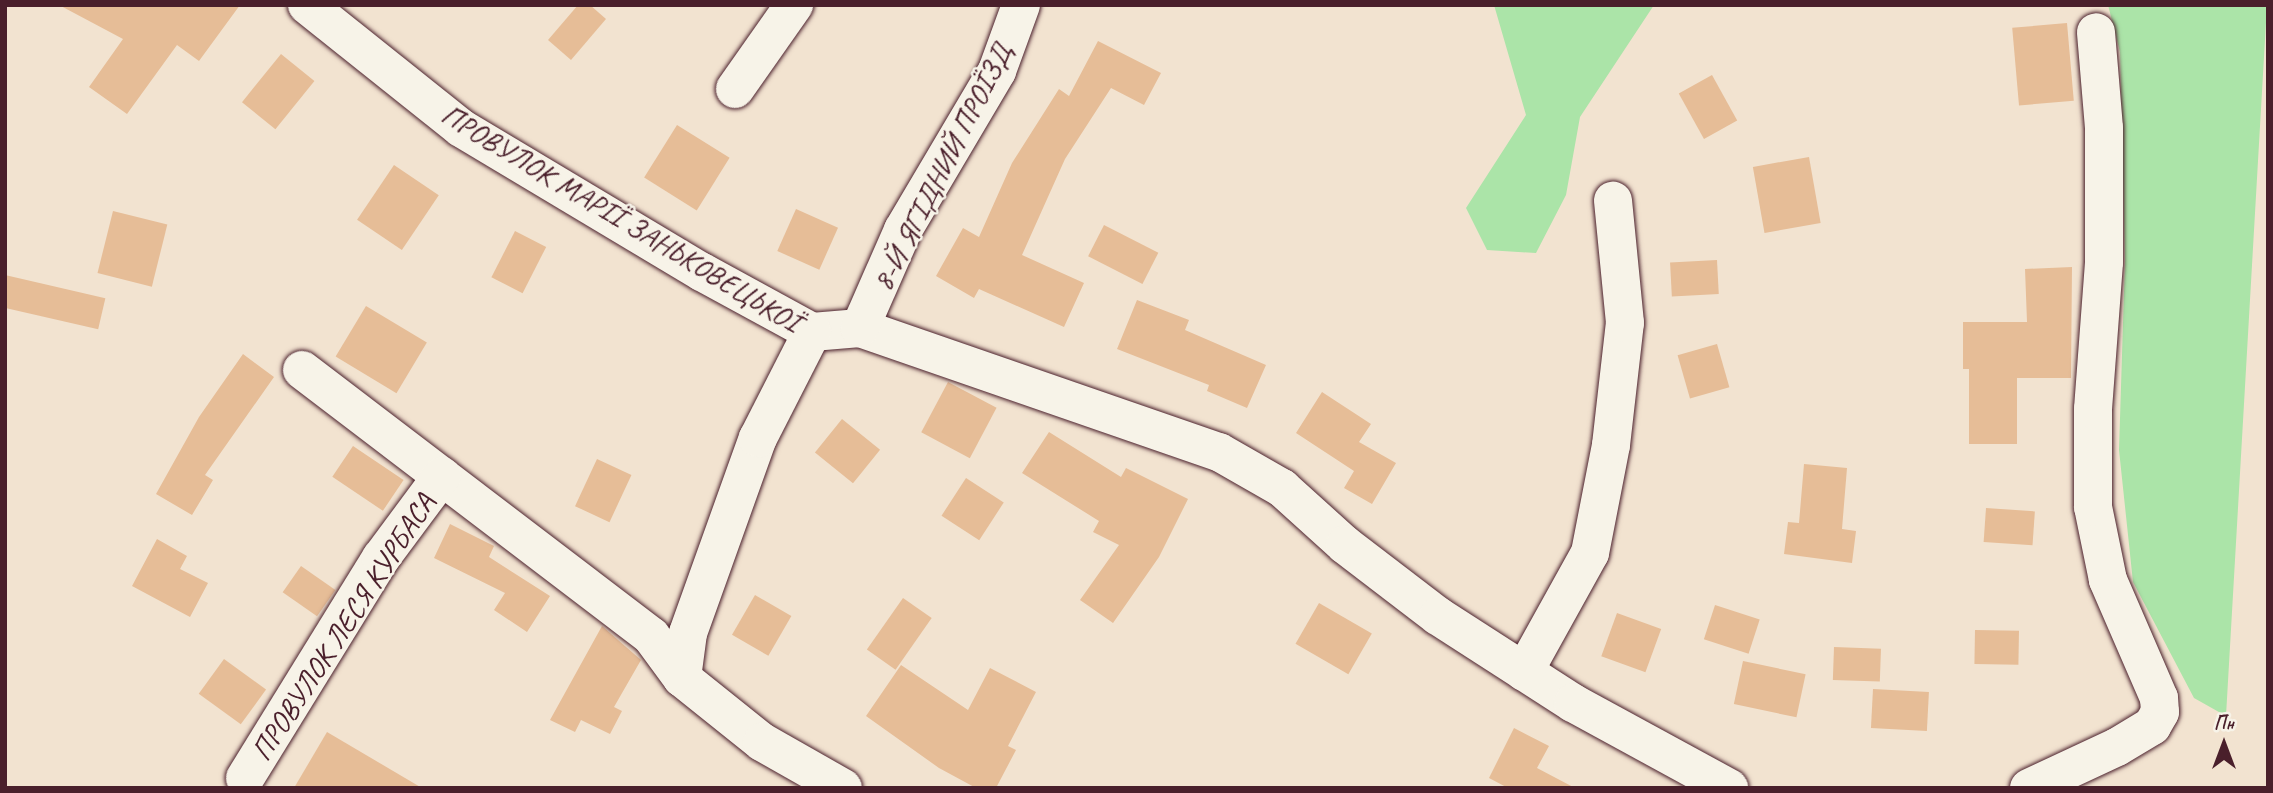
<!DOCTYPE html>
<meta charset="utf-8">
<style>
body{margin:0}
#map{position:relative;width:2273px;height:793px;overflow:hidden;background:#f2e3d0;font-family:Caveat,sans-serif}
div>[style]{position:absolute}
.green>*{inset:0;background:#abe4a8}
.building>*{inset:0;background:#e6bd97;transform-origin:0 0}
.roads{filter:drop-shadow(0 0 2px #4a1f2b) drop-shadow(0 0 2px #4a1f2b)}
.minor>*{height:38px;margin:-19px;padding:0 19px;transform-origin:19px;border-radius:19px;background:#f7f3e8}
span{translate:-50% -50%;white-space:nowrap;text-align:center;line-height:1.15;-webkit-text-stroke:5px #f7f3e8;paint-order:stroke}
.street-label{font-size:30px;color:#4a1f2b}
.frame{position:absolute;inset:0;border:7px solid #4a1f2b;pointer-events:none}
.north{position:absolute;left:2189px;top:709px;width:70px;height:70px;-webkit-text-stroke:5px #f7f3e8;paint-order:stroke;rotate:0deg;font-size:19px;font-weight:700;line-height:28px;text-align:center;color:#4a1f2b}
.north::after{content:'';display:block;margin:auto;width:24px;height:32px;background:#4a1f2b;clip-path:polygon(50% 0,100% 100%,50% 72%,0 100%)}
</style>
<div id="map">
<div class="green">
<i style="clip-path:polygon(1494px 5px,1654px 5px,1580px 117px,1566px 195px,1536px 253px,1487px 250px,1466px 208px,1526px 115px)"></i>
<i style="clip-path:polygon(2108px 5px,2267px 5px,2226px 716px,2194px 698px,2133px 582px,2119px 450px,2125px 260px,2120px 52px)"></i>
</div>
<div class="building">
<i style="clip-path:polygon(59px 5px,240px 5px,199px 61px,177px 45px,127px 114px,89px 87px,123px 39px)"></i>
<i style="clip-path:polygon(578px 5px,590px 5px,606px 19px,571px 60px,548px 40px)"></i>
<i style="left:2067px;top:23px;width:78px;height:55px;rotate:85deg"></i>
<i style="clip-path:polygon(1098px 41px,1161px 73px,1144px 105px,1111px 88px,1065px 159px,1022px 255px,1084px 283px,1064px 327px,979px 289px,974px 298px,936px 276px,963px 228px,979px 237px,1012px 163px,1059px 89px,1069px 96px)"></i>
<i style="left:281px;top:54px;width:43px;height:62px;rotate:39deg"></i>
<i style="left:1712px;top:75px;width:52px;height:38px;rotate:61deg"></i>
<i style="left:677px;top:125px;width:62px;height:62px;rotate:32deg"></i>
<i style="left:1809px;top:157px;width:67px;height:57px;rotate:80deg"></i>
<i style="left:394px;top:165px;width:54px;height:66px;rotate:34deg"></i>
<i style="left:796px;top:209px;width:46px;height:46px;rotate:24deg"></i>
<i style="left:113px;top:211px;width:56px;height:64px;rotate:14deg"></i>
<i style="left:1104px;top:225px;width:61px;height:35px;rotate:27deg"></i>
<i style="left:515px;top:231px;width:35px;height:52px;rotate:27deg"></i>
<i style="left:1717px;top:260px;width:34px;height:47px;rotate:87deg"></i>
<i style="clip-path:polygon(2072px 267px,2071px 378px,2017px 378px,2017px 444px,1969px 444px,1969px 369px,1963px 369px,1963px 322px,2027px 322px,2025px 269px)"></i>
<i style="left:5px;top:275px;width:103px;height:32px;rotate:13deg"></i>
<i style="clip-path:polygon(1137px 300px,1189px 320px,1185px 330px,1266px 365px,1247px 408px,1207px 391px,1209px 385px,1117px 349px)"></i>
<i style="left:366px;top:306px;width:71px;height:59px;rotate:31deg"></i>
<i style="left:1717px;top:344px;width:45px;height:41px;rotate:74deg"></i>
<i style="clip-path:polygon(243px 354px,274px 377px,205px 475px,213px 480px,192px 515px,156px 494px,199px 417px)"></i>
<i style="left:948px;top:382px;width:55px;height:57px;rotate:28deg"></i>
<i style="clip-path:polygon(1322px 392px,1371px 424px,1359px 442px,1396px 463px,1372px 504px,1344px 488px,1354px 471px,1296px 433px)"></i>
<i style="left:842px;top:419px;width:49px;height:43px;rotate:39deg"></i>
<i style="clip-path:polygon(1049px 432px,1121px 477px,1126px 468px,1188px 499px,1159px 557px,1113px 623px,1080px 600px,1119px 545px,1093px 532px,1099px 521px,1022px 473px)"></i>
<i style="left:353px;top:446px;width:61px;height:37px;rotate:34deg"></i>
<i style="left:597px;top:459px;width:38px;height:52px;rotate:25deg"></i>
<i style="clip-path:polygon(1804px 464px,1847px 468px,1842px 529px,1856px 531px,1852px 563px,1784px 554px,1788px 522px,1799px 523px)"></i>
<i style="left:966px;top:478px;width:45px;height:45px;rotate:33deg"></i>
<i style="left:1986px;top:508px;width:49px;height:34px;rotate:4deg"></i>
<i style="clip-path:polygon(450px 524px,494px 546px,489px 557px,550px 596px,527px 632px,494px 610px,505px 593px,434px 558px)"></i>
<i style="clip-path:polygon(157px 539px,187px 556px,180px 569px,208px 583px,190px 617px,132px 586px)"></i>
<i style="left:301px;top:566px;width:42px;height:32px;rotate:35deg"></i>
<i style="left:755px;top:595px;width:42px;height:46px;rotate:30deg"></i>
<i style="left:903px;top:598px;width:35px;height:63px;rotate:35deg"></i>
<i style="left:1319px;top:603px;width:61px;height:47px;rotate:30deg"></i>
<i style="left:1715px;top:605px;width:47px;height:36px;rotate:18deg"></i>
<i style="left:1617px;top:613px;width:47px;height:46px;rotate:20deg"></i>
<i style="clip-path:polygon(602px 626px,641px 660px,614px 707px,622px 711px,610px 734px,581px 720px,575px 732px,550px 720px)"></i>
<i style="left:1975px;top:630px;width:44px;height:34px;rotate:1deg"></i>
<i style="left:1834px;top:647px;width:47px;height:33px;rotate:2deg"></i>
<i style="left:224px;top:659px;width:52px;height:43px;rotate:36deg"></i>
<i style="left:1743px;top:661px;width:64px;height:44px;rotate:12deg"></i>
<i style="clip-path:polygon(901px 665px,968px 710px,990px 668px,1036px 692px,1008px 746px,1016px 750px,996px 788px,976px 788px,939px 768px,866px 716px)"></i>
<i style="left:1873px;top:689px;width:56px;height:39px;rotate:3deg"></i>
<i style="clip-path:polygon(1514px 728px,1549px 746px,1537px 768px,1575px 788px,1508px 788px,1489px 778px)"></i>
<i style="clip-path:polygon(327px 732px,422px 788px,294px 788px)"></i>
</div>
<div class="roads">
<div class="minor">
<i style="left:307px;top:5px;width:197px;rotate:38.6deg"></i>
<i style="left:461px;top:128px;width:281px;rotate:30.9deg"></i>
<i style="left:702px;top:272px;width:125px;rotate:28.6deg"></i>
<i style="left:812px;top:332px;width:48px;rotate:-4.8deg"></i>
<i style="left:860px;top:328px;width:380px;rotate:19.1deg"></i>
<i style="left:1219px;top:452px;width:73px;rotate:29.7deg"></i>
<i style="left:1282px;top:488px;width:85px;rotate:42.1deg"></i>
<i style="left:1345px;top:545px;width:117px;rotate:37.4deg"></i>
<i style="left:1438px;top:616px;width:161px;rotate:32.8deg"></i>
<i style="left:1573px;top:703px;width:178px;rotate:28.6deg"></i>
<i style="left:735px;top:89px;width:103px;rotate:-54.9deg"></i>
<i style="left:860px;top:328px;width:107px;rotate:-66.3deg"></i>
<i style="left:903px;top:230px;width:185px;rotate:-59.4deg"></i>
<i style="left:997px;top:71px;width:70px;rotate:-70deg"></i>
<i style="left:302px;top:370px;width:439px;rotate:37.3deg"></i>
<i style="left:651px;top:636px;width:52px;rotate:53.6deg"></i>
<i style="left:682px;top:678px;width:102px;rotate:38.7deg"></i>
<i style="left:762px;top:742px;width:93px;rotate:29.6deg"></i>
<i style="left:1524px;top:672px;width:136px;rotate:-61deg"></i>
<i style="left:1590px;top:553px;width:110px;rotate:-79deg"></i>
<i style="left:1611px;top:445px;width:123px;rotate:-83.5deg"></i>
<i style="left:1625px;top:323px;width:123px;rotate:-95.6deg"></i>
<i style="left:682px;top:678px;width:45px;rotate:-82.4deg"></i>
<i style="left:688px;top:633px;width:207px;rotate:-70.3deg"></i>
<i style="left:758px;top:438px;width:119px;rotate:-63deg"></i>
<i style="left:245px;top:778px;width:259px;rotate:-58.3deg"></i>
<i style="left:381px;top:558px;width:102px;rotate:-53.4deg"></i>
<i style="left:2029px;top:788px;width:97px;rotate:-25deg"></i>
<i style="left:2117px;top:747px;width:41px;rotate:-31deg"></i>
<i style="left:2152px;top:726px;width:16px;rotate:-60deg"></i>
<i style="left:2160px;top:712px;width:14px;rotate:-94deg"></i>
<i style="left:2159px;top:698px;width:129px;rotate:-113.4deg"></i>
<i style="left:2108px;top:580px;width:75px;rotate:-101.6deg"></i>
<i style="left:2093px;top:507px;width:98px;rotate:-90deg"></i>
<i style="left:2093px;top:409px;width:147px;rotate:-85.7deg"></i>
<i style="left:2104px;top:262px;width:134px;rotate:-90deg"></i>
<i style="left:2104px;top:128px;width:96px;rotate:-94.8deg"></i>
</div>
</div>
<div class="street-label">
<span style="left:942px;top:167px;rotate:-63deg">8-Й ЯГІДНИЙ ПРОЇЗД</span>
<span style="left:621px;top:218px;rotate:31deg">ПРОВУЛОК МАРІЇ ЗАНЬКОВЕЦЬКОЇ</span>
<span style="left:343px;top:627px;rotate:-57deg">ПРОВУЛОК ЛЕСЯ КУРБАСА</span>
</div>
<div class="frame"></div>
<div class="north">Пн</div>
</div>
